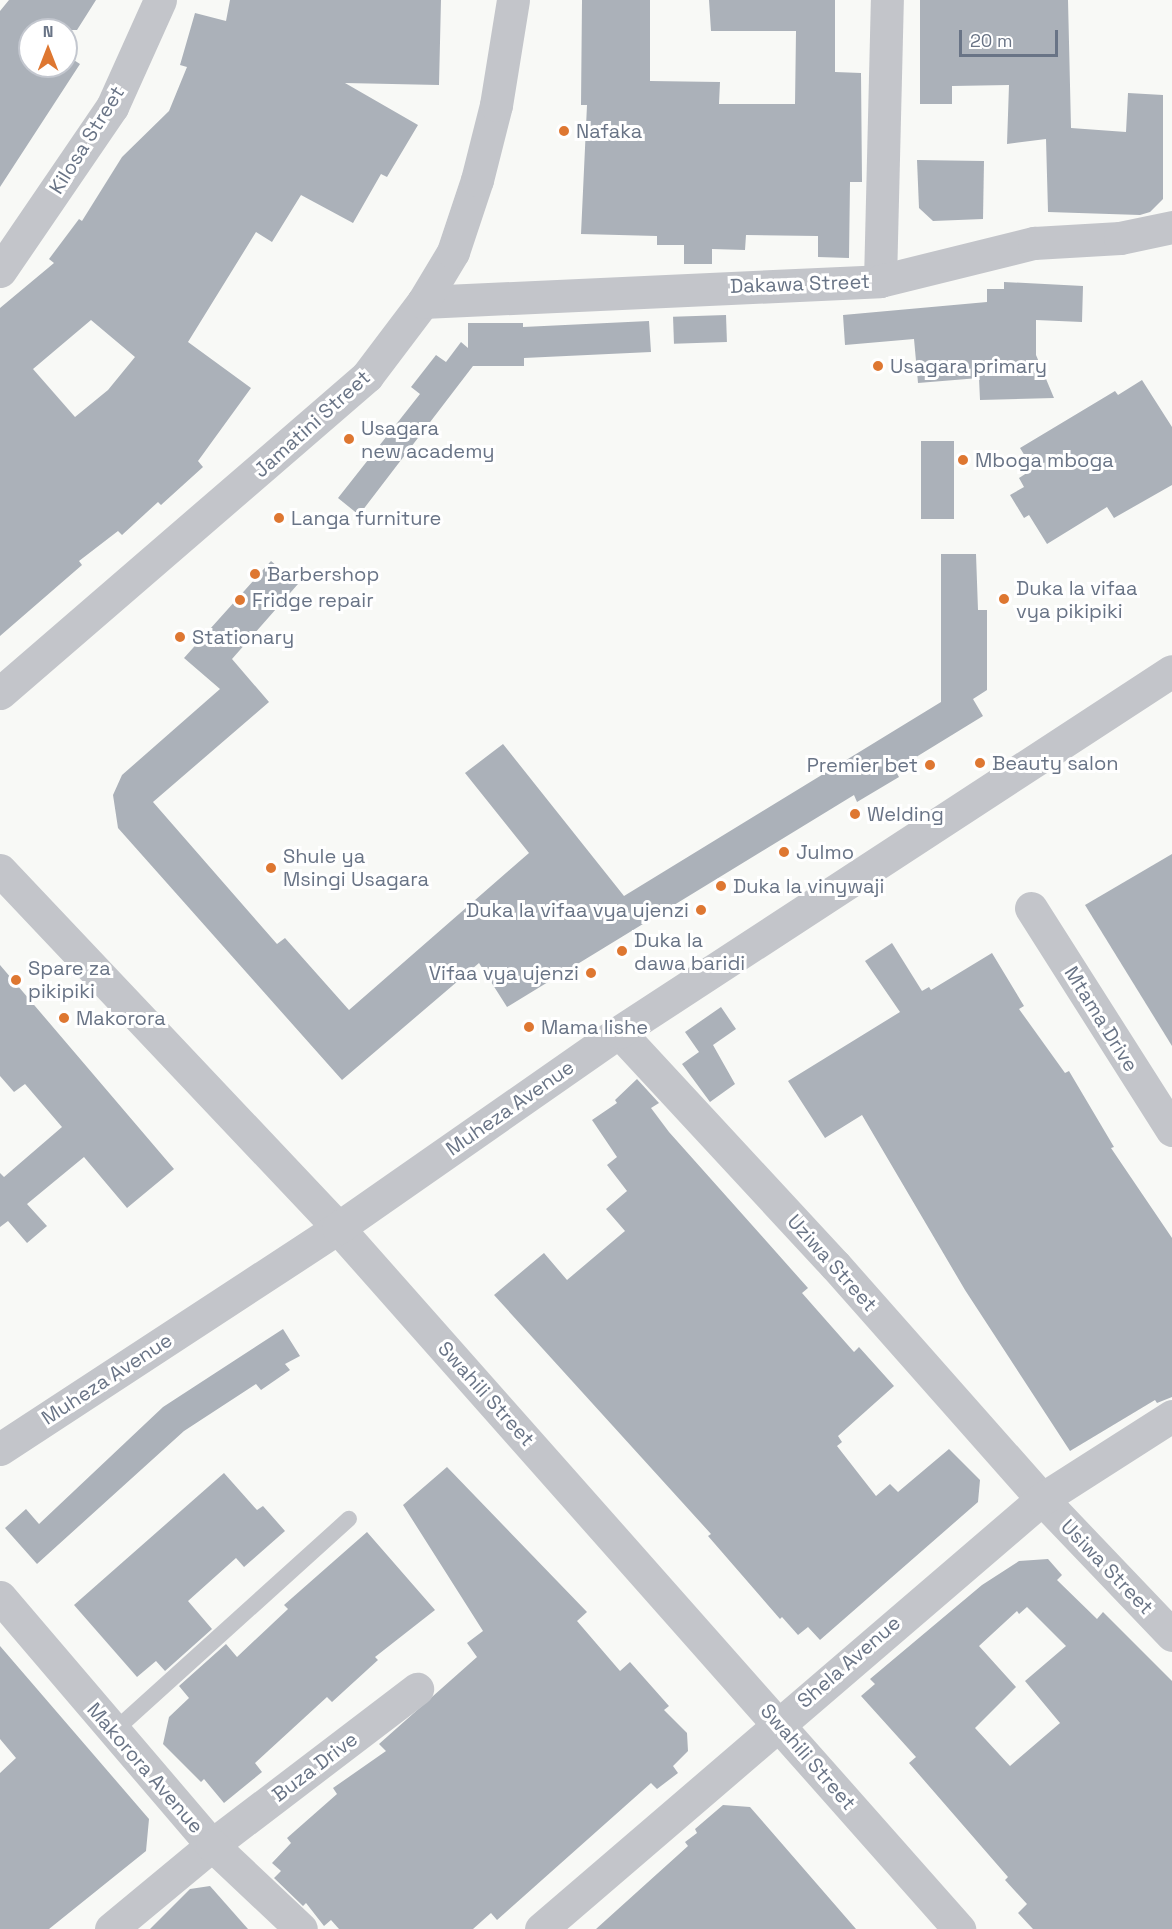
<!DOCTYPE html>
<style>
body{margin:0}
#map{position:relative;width:1172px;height:1929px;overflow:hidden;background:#f8f9f6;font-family:"Space Grotesk",sans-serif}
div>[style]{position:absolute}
.building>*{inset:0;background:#abb1b9;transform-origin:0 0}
.service>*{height:16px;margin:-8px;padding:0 8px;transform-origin:8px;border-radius:8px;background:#c3c5ca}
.minor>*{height:33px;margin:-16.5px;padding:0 16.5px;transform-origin:16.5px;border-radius:16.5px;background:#c3c5ca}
.tertiary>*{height:33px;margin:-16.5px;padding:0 16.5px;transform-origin:16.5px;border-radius:16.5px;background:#c3c5ca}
.dots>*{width:16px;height:16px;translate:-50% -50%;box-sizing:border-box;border:3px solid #fff;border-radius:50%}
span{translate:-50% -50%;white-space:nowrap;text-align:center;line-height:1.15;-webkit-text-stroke:6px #fff;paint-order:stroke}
.poi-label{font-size:20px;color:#697486}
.left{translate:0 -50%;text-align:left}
.right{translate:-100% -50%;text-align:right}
.street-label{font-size:20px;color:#697486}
.north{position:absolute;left:18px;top:18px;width:60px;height:60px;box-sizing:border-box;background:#fff;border:2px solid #c3c7cf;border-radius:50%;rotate:0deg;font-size:16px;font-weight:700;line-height:24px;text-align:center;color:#697486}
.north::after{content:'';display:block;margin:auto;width:21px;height:27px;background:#de7731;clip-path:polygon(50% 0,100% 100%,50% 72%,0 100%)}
.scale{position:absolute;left:959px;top:30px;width:99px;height:27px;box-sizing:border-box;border:3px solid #697486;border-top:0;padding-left:8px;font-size:18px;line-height:21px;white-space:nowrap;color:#697486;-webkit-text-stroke:4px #fff;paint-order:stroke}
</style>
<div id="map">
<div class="building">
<i style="clip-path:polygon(9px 0,96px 0,77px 30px,29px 30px,30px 66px,66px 66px,66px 55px,80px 64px,0 187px,0 11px)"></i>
<i style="clip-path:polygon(evenodd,230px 0,441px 0,439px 85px,345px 83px,418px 125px,387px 177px,381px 174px,353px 223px,301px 195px,272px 242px,256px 232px,188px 342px,251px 388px,198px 461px,203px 467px,161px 505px,158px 502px,122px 535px,118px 531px,79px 561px,82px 565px,0 636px,0 308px,54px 263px,49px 259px,79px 219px,82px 221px,122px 157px,169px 111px,187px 67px,180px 65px,195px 13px,226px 21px,230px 0,91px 320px,135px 357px,108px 390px,75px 417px,33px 369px,91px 320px)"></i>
<i style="clip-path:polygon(582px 0,650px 0,650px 81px,720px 82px,719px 104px,795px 104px,796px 31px,711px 31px,709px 0,835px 0,835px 72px,861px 73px,862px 182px,850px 182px,849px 258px,818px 257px,818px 236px,746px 235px,745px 250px,712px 249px,712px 264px,684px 264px,684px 245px,657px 245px,657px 236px,581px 234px,587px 105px,581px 105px)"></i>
<i style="clip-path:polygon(920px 0,1068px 0,1071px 128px,1126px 132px,1128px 93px,1163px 95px,1163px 199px,1150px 212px,1140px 215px,1048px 212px,1046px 139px,1007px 144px,1009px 85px,952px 86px,952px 104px,920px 104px)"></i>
<i style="clip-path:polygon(917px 160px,984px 161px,983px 219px,933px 221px,919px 208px)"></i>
<i style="clip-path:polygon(1004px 282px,1083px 286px,1082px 322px,1036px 320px,1036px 355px,1054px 398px,980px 400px,979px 378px,918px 383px,914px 339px,845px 345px,843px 315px,987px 302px,987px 289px,1004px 289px)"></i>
<i style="left:726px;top:315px;width:27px;height:53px;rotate:88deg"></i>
<i style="clip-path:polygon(649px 321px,651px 352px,524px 358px,524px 366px,473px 366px,359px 515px,338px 498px,420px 394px,411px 387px,436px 355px,446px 362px,461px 342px,468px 348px,468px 323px,523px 323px,523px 327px)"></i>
<i style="clip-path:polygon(1142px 380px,1172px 427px,1172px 485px,1114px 518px,1107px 507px,1047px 544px,1029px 515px,1024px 518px,1010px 495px,1024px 487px,1019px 478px,1033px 469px,1020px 448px,1115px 391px,1118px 395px)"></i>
<i style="left:921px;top:441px;width:33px;height:78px"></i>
<i style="clip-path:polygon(941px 554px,976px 554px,978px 610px,987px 610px,987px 690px,973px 699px,983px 716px,895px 770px,899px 777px,857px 802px,854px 795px,507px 1007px,479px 963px,342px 1080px,118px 828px,113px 795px,122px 775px,220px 689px,184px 658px,271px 561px,298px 584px,232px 659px,269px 702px,153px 802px,277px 944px,285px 938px,349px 1010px,529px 853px,465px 773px,503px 744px,624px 896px,941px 702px)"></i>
<i style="clip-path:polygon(1172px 854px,1172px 1046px,1085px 905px)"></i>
<i style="clip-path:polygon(892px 943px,922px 991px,929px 987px,931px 990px,992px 953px,1024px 1006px,1019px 1009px,1065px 1073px,1069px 1071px,1114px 1147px,1111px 1148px,1172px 1238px,1172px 1397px,1157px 1403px,1155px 1400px,1070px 1451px,965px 1290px,862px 1115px,825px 1138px,788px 1081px,900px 1012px,865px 961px)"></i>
<i style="clip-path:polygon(0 965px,174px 1169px,127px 1208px,84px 1157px,27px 1204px,47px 1226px,27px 1243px,8px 1221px,0 1227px,0 1173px,4px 1177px,62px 1127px,25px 1084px,14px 1092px,0 1076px)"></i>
<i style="clip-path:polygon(721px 1007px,736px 1029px,713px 1045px,735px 1084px,710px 1102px,682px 1064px,699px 1052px,685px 1032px)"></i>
<i style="clip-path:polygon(637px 1079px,659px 1103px,651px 1108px,669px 1132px,808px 1288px,802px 1293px,854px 1352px,859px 1347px,894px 1386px,838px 1436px,842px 1442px,837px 1446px,876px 1496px,890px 1484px,898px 1492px,949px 1449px,980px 1480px,978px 1502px,820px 1640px,808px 1627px,798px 1635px,782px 1617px,780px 1619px,708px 1536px,711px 1534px,494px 1295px,544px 1253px,567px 1280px,625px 1231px,606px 1209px,627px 1191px,607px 1165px,617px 1157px,592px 1120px,617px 1103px,615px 1100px)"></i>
<i style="clip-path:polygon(283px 1329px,300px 1356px,285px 1364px,290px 1370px,261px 1390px,256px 1384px,184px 1431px,37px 1564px,5px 1528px,26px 1509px,39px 1524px,163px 1407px)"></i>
<i style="clip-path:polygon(447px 1467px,587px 1612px,577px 1621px,620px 1671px,630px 1662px,669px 1706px,664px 1710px,687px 1733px,688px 1751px,673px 1766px,678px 1773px,657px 1789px,651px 1783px,497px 1920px,491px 1913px,473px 1929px,339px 1929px,331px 1920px,324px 1926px,306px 1903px,303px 1906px,274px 1878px,281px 1871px,272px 1863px,291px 1843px,287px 1838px,337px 1794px,333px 1788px,386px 1751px,379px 1744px,477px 1657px,467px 1643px,483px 1631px,403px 1505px)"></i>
<i style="clip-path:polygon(224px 1473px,257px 1510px,263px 1506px,285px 1531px,244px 1567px,236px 1558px,188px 1601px,212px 1629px,165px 1671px,156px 1661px,137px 1677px,74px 1605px)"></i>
<i style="clip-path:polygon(367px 1532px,435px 1610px,375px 1657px,378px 1660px,332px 1702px,327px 1697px,255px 1763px,262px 1772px,224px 1803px,204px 1779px,201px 1782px,163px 1744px,169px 1717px,189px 1698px,179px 1686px,226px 1644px,237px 1657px,288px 1609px,284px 1605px)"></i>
<i style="clip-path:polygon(evenodd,1048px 1559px,1062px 1575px,1057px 1580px,1097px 1619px,1103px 1612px,1172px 1681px,1172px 1929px,1033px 1929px,1018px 1913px,1027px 1904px,1005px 1880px,1008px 1877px,909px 1763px,916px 1757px,861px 1696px,875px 1684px,870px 1679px,982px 1585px,1019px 1561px,1048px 1559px,1027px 1607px,1066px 1646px,1025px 1681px,1060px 1723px,1010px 1766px,975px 1728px,1016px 1687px,979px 1646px,1017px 1611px,1019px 1614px,1027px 1607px)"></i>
<i style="clip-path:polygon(0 1646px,149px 1819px,146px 1851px,49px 1929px,0 1929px,0 1773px,16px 1758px,0 1739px)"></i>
<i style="clip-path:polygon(723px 1805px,750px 1807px,856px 1929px,596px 1929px,688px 1846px,685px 1842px,697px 1833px,695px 1829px)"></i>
<i style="clip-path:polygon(210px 1886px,248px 1929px,150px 1929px,190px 1889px)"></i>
</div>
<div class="service">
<i style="left:113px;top:1732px;width:318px;rotate:-42.1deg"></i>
</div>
<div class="minor">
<i style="left:0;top:271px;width:199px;rotate:-55.7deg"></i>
<i style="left:112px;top:107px;width:117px;rotate:-65.8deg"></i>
<i style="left:880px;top:281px;width:281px;rotate:-88.6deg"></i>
<i style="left:423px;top:302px;width:457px;rotate:-2.6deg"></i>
<i style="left:880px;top:281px;width:159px;rotate:-13.9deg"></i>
<i style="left:1034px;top:243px;width:86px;rotate:-3.3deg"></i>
<i style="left:1120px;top:238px;width:53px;rotate:-11.9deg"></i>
<i style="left:0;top:693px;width:485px;rotate:-40.8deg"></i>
<i style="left:367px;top:376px;width:93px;rotate:-52.9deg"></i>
<i style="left:423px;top:302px;width:58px;rotate:-59deg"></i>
<i style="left:453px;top:252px;width:76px;rotate:-71.6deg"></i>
<i style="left:477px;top:180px;width:77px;rotate:-75.8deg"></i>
<i style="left:496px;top:105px;width:106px;rotate:-80.8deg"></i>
<i style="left:0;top:870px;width:492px;rotate:46.6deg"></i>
<i style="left:338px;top:1228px;width:937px;rotate:48.46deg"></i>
<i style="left:1031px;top:908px;width:263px;rotate:57.6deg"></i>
<i style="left:619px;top:1032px;width:318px;rotate:47.2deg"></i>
<i style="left:835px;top:1265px;width:312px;rotate:48.5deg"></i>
<i style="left:1042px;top:1499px;width:188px;rotate:46.3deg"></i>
<i style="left:111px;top:1929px;width:131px;rotate:-39.7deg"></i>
<i style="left:212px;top:1845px;width:258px;rotate:-37.3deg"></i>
<i style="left:541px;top:1929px;width:660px;rotate:-40.64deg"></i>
<i style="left:1042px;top:1499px;width:154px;rotate:-32.6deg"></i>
</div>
<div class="tertiary">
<i style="left:0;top:1449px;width:404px;rotate:-33.2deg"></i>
<i style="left:338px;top:1228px;width:343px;rotate:-34.9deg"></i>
<i style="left:619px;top:1032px;width:660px;rotate:-33.14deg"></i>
<i style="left:0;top:1597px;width:326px;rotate:49.5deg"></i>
<i style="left:212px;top:1845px;width:122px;rotate:43.3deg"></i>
</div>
<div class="dots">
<i style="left:564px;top:131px;background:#de7731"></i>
<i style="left:878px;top:366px;background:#de7731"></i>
<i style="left:349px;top:439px;background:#de7731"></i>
<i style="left:963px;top:460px;background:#de7731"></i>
<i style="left:279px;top:518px;background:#de7731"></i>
<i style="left:255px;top:574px;background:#de7731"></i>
<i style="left:1004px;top:599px;background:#de7731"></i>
<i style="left:240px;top:600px;background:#de7731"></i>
<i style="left:180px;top:637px;background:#de7731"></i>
<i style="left:980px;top:763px;background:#de7731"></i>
<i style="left:930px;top:765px;background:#de7731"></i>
<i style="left:855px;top:814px;background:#de7731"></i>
<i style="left:784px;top:852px;background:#de7731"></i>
<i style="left:271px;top:868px;background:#de7731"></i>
<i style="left:721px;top:886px;background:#de7731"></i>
<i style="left:701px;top:910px;background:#de7731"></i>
<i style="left:622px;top:951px;background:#de7731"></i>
<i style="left:591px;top:973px;background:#de7731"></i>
<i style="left:16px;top:980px;background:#de7731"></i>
<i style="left:64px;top:1018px;background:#de7731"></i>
<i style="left:529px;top:1027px;background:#de7731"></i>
</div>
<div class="poi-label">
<span class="left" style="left:576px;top:131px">Nafaka</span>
<span class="left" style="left:890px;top:366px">Usagara primary</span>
<span class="left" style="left:361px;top:440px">Usagara<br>new academy</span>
<span class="left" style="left:975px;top:460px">Mboga mboga</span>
<span class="left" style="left:291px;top:518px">Langa furniture</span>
<span class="left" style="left:267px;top:574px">Barbershop</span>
<span class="left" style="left:1016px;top:600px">Duka la vifaa<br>vya pikipiki</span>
<span class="left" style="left:252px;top:600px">Fridge repair</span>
<span class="left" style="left:192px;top:637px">Stationary</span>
<span class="left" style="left:992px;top:763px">Beauty salon</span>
<span class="right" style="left:918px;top:765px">Premier bet</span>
<span class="left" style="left:867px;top:814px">Welding</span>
<span class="left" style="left:796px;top:852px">Julmo</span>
<span class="left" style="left:283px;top:868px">Shule ya<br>Msingi Usagara</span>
<span class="left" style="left:733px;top:886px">Duka la vinywaji</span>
<span class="right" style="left:689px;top:910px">Duka la vifaa vya ujenzi</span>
<span class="left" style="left:634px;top:952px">Duka la<br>dawa baridi</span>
<span class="left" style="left:28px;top:980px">Spare za<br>pikipiki</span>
<span class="right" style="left:579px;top:973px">Vifaa vya ujenzi</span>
<span class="left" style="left:76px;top:1018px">Makorora</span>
<span class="left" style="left:541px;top:1027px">Mama lishe</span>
</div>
<div class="street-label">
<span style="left:87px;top:140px;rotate:-58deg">Kilosa Street</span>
<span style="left:800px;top:284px;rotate:-2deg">Dakawa Street</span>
<span style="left:312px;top:424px;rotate:-42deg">Jamatini Street</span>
<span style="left:1101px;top:1019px;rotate:58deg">Mtama Drive</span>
<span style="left:510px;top:1108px;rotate:-35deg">Muheza Avenue</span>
<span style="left:832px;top:1263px;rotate:48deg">Uziwa Street</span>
<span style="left:107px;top:1379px;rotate:-33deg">Muheza Avenue</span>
<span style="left:486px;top:1394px;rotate:48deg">Swahili Street</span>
<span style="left:1107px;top:1567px;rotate:46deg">Usiwa Street</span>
<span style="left:849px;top:1662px;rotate:-41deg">Shela Avenue</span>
<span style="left:808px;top:1757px;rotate:49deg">Swahili Street</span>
<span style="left:315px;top:1767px;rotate:-37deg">Buza Drive</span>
<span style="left:145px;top:1768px;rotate:49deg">Makorora Avenue</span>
</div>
<div class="north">N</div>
<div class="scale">20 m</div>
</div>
